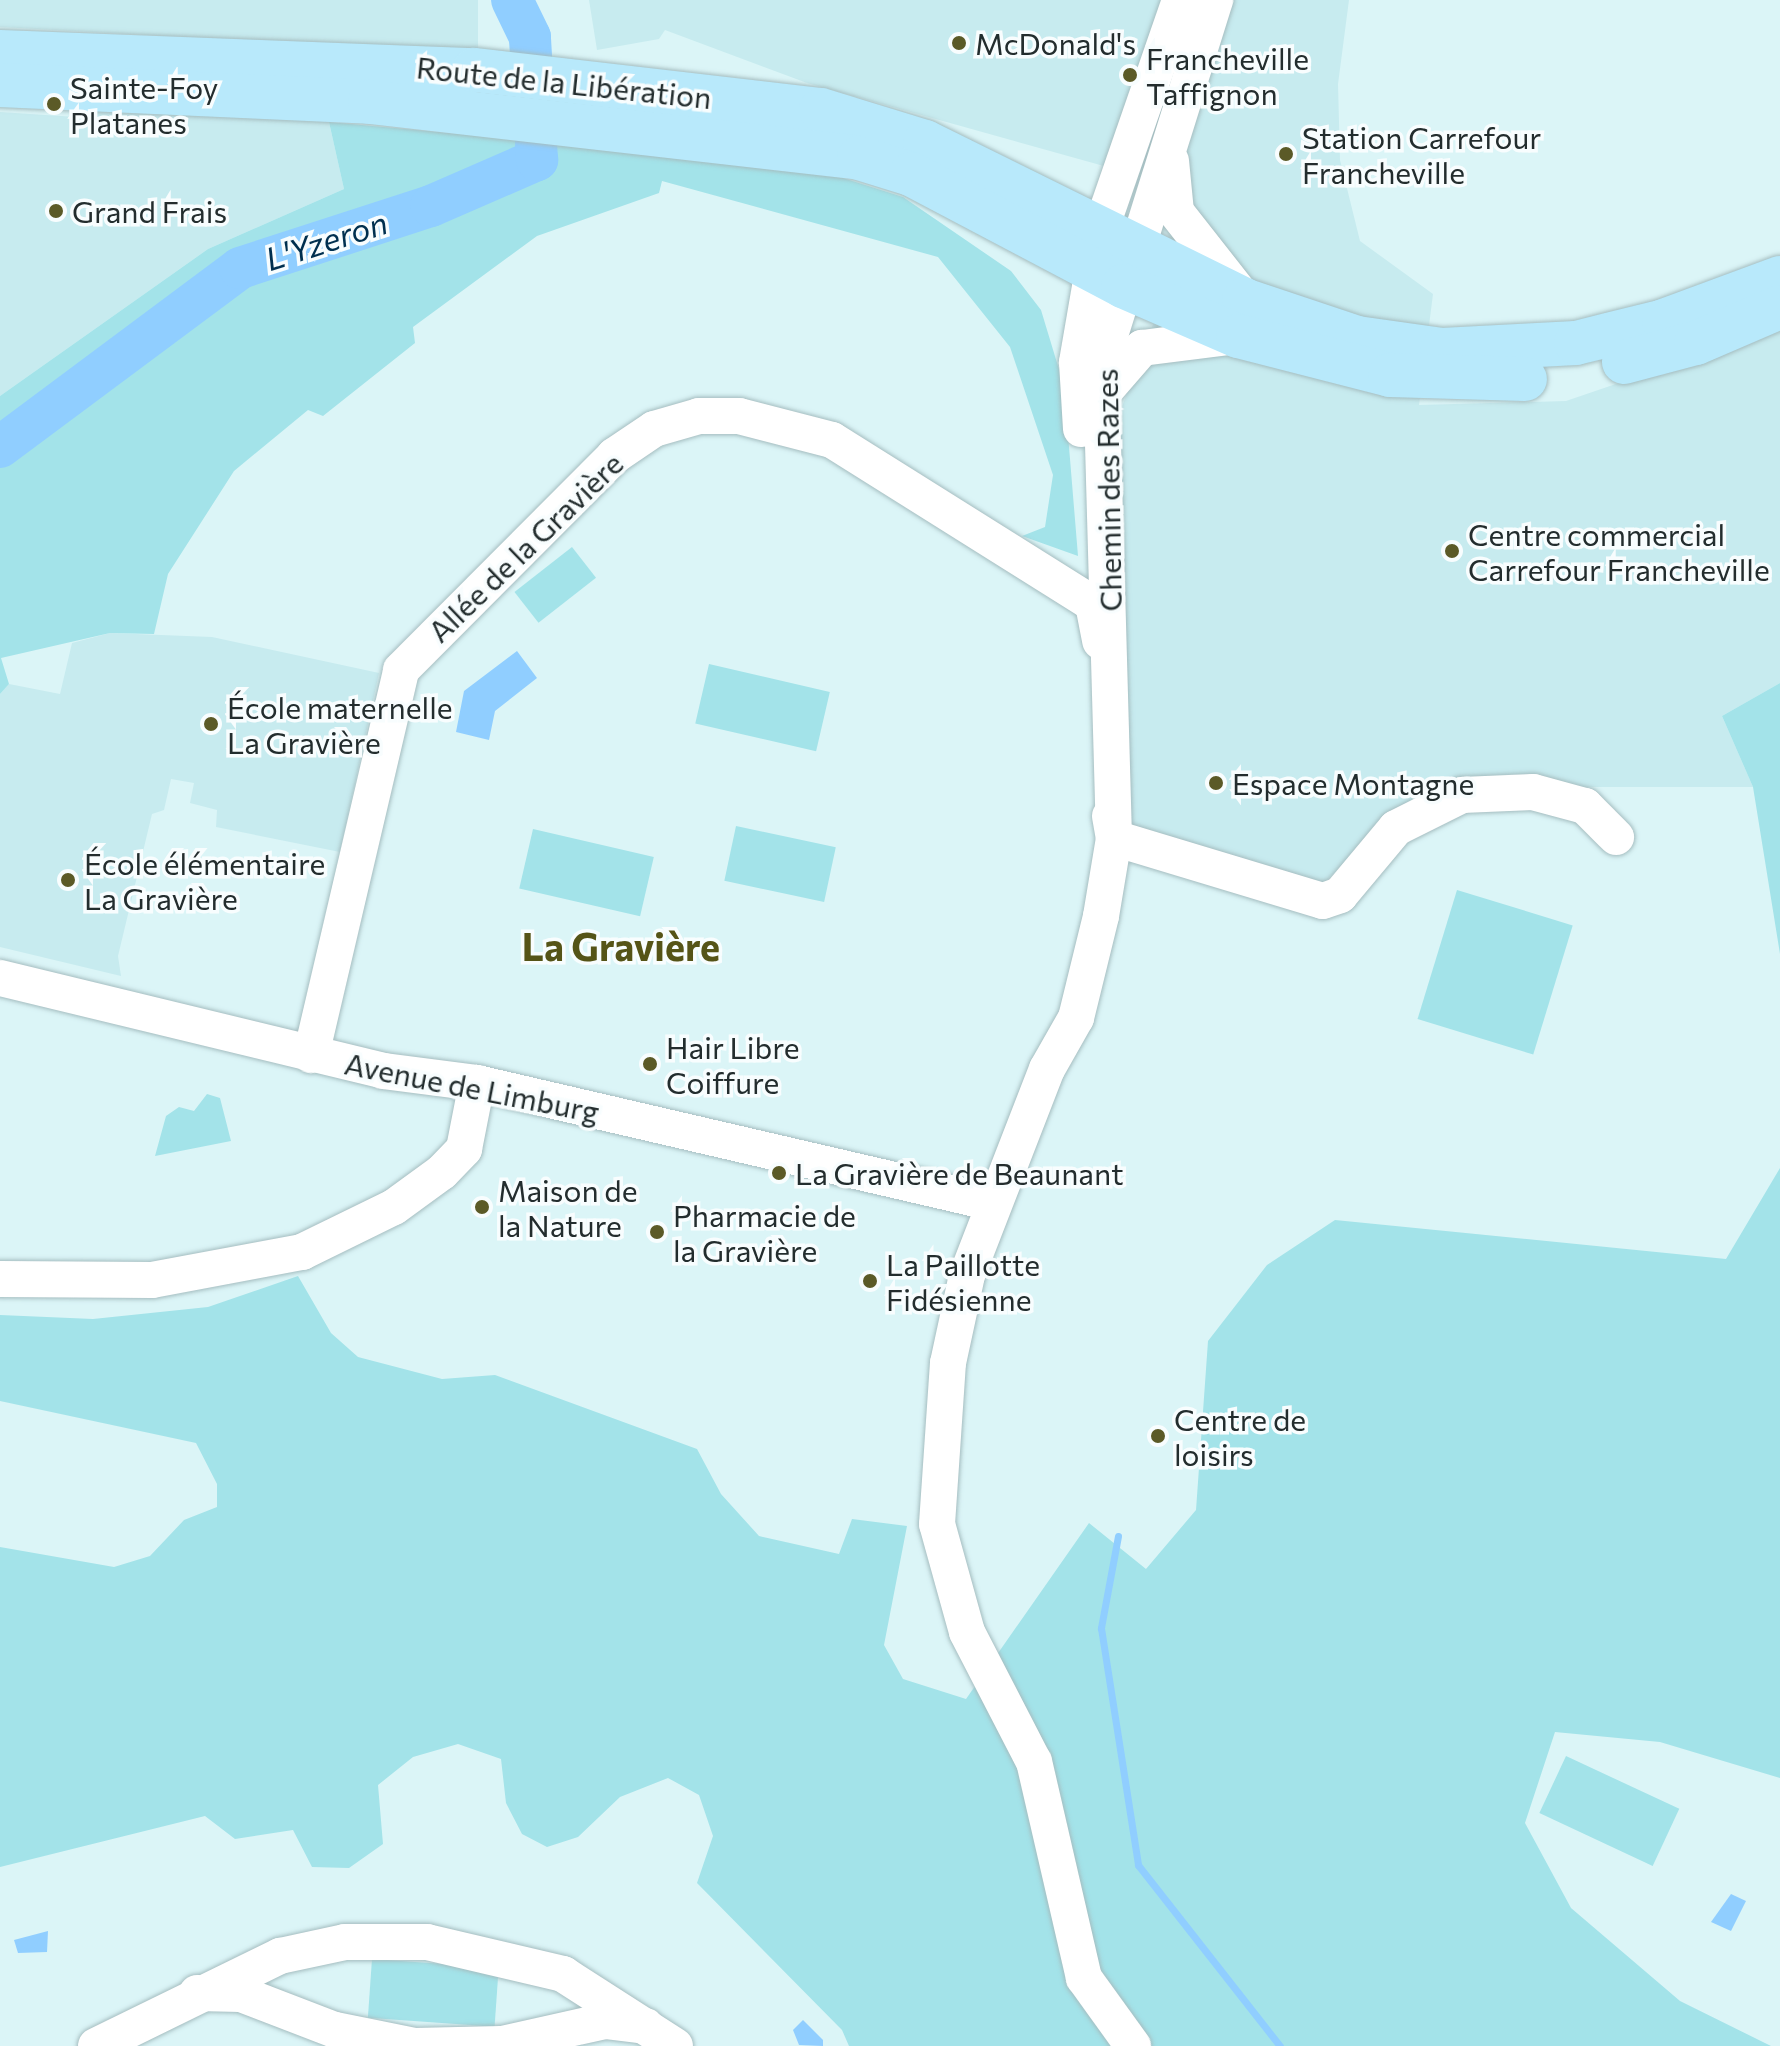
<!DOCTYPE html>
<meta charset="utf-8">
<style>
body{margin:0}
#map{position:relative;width:1780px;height:2046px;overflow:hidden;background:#dbf5f7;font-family:Commissioner,sans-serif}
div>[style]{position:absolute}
.built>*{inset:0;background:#c7ebef}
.green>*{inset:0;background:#a3e3e9;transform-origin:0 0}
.water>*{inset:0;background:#90ceff}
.stream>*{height:7px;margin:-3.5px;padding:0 3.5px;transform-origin:3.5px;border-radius:3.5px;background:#90ceff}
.river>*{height:42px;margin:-21px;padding:0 21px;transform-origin:21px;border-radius:21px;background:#90ceff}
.roads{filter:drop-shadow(0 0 2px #a5bdc0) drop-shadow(0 0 2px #a5bdc0)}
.minor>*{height:36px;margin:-18px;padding:0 18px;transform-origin:18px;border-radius:18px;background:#fff}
.major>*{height:44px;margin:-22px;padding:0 22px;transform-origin:22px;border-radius:22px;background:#b8e9fb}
.dots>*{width:22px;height:22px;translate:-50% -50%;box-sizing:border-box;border:4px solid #f8fdfe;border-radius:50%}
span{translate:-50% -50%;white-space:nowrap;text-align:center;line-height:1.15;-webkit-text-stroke:7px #f8fdfe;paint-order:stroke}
.poi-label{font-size:30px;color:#232d2e}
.left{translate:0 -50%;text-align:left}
.street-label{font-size:30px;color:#232d2e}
.water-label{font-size:32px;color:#00304f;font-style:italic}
.district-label{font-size:38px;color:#555417;font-weight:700}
</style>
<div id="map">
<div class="built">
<i style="clip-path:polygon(0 0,478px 0,478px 53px,0 27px)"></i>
<i style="clip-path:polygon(589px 0,1349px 0,1338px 84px,1340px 160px,1360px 241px,1433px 294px,1419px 405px,1566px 401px,1780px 328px,1780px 683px,1722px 716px,1753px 787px,1579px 787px,1514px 774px,1464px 778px,1395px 812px,1323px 884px,1132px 827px,1117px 420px,1190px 227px,1179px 187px,807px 83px,665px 30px,659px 39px,597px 50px)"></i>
<i style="clip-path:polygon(92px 106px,329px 122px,344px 189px,208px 249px,0 396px,0 112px,91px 118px)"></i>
<i style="clip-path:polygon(110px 633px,212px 637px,379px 673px,340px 852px,216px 827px,217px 810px,190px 803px,194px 783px,171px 779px,164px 810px,152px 814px,118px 956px,121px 976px,0 947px,0 694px,9px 684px,60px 694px,72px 643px)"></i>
</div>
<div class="green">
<i style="clip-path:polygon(329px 122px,802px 165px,903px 197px,1011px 271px,1041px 310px,1064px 386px,1078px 556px,1022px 536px,1045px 527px,1053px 475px,1010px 347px,938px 257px,662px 181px,659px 193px,537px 236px,413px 327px,415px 343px,323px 416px,308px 410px,234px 471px,168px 574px,154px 634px,110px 633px,1px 658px,9px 684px,0 694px,0 396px,208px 249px,344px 189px)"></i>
<i style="left:572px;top:547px;width:39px;height:73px;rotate:52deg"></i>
<i style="left:709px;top:664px;width:124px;height:61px;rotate:13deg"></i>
<i style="clip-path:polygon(1780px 683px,1780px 954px,1753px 787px,1722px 716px)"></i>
<i style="left:736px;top:826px;width:102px;height:56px;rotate:12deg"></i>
<i style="left:533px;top:829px;width:124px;height:61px;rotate:13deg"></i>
<i style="left:1457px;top:890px;width:121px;height:135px;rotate:17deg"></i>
<i style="clip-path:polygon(207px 1094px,220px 1098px,231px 1141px,155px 1156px,166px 1116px,179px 1107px,194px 1111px)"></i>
<i style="clip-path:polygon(1780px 1168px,1780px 1778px,1660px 1742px,1555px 1732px,1525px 1823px,1571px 1908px,1680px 2001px,1771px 2046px,849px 2046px,842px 2030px,697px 1883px,713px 1836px,699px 1795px,668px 1778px,620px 1797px,578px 1837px,547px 1847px,522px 1834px,506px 1803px,501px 1759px,458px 1744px,413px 1757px,378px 1785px,383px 1844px,349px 1868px,312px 1867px,293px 1830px,235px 1839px,205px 1816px,0 1867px,0 1547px,114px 1567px,150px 1556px,184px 1520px,217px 1507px,217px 1484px,196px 1443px,0 1401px,0 1315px,93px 1319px,208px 1307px,298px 1276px,331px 1333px,358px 1357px,442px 1379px,495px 1375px,697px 1449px,721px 1494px,759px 1536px,839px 1554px,852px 1519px,907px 1526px,884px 1645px,903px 1679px,966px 1699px,1089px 1523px,1146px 1569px,1196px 1510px,1208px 1341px,1267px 1265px,1335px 1220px,1726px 1259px)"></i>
<i style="left:1566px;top:1756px;width:125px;height:63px;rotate:25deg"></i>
<i style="left:372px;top:1959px;width:127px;height:59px;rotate:4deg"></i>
</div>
<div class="water">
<i style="clip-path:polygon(517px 651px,537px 678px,495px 711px,489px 740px,456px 732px,464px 691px)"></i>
<i style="clip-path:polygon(1731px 1894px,1746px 1901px,1731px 1931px,1711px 1922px)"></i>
<i style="clip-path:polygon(48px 1931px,47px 1952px,18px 1953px,14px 1940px)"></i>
<i style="clip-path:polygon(803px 2020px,823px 2040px,823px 2046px,799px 2045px,793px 2030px)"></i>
</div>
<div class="stream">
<i style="left:1118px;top:1536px;width:94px;rotate:100.5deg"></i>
<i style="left:1101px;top:1628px;width:240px;rotate:81.1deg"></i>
<i style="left:1138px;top:1865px;width:230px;rotate:51.9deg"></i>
</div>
<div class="river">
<i style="left:0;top:447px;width:299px;rotate:-36.7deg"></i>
<i style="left:240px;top:268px;width:201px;rotate:-18deg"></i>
<i style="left:431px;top:206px;width:116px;rotate:-23.5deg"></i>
<i style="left:537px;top:160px;width:123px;rotate:-93.3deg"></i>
<i style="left:530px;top:37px;width:41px;rotate:-115.9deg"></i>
</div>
<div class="roads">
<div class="minor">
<i style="left:1171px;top:161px;width:51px;rotate:84.4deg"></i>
<i style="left:1176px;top:212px;width:108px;rotate:51.8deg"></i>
<i style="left:1103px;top:393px;width:60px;rotate:-49.1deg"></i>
<i style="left:1142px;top:348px;width:96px;rotate:-7.2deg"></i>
<i style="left:1081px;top:429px;width:67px;rotate:-93.4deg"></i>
<i style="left:1077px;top:362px;width:130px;rotate:-80.2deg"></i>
<i style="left:1099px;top:234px;width:248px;rotate:-70.9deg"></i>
<i style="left:1110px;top:816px;width:22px;rotate:80deg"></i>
<i style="left:1114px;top:838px;width:218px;rotate:16.8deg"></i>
<i style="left:1323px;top:901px;width:18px;rotate:-19deg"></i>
<i style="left:1340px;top:895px;width:87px;rotate:-50.1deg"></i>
<i style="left:1396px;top:828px;width:74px;rotate:-26.6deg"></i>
<i style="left:1462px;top:795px;width:71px;rotate:-2.4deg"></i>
<i style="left:1533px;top:792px;width:54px;rotate:15.1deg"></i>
<i style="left:1585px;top:806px;width:44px;rotate:45deg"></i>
<i style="left:0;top:978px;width:394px;rotate:13.6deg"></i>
<i style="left:383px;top:1071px;width:95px;rotate:7.3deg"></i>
<i style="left:477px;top:1083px;width:530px;rotate:13.09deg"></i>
<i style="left:311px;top:1055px;width:395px;rotate:-76.8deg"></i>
<i style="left:401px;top:670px;width:302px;rotate:-45.1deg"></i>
<i style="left:614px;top:456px;width:48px;rotate:-34deg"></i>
<i style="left:654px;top:429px;width:47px;rotate:-16.1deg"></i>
<i style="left:699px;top:416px;width:40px"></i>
<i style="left:739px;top:416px;width:96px;rotate:14.5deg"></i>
<i style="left:832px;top:440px;width:308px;rotate:32.1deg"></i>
<i style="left:1093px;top:604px;width:38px;rotate:79deg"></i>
<i style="left:0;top:1279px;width:152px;rotate:0.4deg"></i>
<i style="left:152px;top:1280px;width:153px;rotate:-10.6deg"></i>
<i style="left:302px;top:1252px;width:102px;rotate:-26.1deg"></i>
<i style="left:394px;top:1207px;width:59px;rotate:-36.1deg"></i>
<i style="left:442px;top:1172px;width:32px;rotate:-46deg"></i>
<i style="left:464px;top:1149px;width:67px;rotate:-78.9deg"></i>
<i style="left:197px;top:1993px;width:44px;rotate:1.3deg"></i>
<i style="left:241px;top:1994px;width:101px;rotate:21deg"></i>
<i style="left:335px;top:2030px;width:82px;rotate:11.3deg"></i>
<i style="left:415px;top:2046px;width:87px;rotate:-1.3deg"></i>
<i style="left:502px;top:2044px;width:106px;rotate:-12.6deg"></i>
<i style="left:605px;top:2021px;width:41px;rotate:7deg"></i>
<i style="left:96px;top:2046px;width:205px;rotate:-26.1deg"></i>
<i style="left:280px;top:1956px;width:66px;rotate:-12.2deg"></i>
<i style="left:345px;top:1942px;width:82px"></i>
<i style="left:427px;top:1942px;width:140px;rotate:13.2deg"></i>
<i style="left:563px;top:1974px;width:133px;rotate:32.7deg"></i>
<i style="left:1133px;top:2046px;width:84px;rotate:-125.8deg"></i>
<i style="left:1084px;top:1978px;width:222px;rotate:-103deg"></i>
<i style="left:1034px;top:1762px;width:146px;rotate:-117.3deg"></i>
<i style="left:967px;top:1632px;width:112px;rotate:-105.5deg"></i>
<i style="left:937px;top:1524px;width:161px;rotate:-86.1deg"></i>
<i style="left:948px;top:1363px;width:90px;rotate:-77.8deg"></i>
<i style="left:967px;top:1275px;width:221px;rotate:-68.8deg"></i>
<i style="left:1047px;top:1069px;width:59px;rotate:-60.4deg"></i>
<i style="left:1076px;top:1018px;width:105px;rotate:-76.2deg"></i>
<i style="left:1101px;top:916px;width:79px;rotate:-80.5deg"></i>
<i style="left:1114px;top:838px;width:443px;rotate:-91.6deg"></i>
<i style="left:1102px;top:395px;width:50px;rotate:-84.3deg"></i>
<i style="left:1107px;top:345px;width:362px;rotate:-72.6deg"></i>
</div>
<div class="major">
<i style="left:0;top:52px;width:474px;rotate:2.2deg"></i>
<i style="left:474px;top:70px;width:349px;rotate:6.6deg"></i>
<i style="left:821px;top:110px;width:109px;rotate:17.1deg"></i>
<i style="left:925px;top:142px;width:356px;rotate:26.3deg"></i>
<i style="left:1244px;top:300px;width:119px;rotate:18.6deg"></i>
<i style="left:1357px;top:338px;width:86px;rotate:8deg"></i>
<i style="left:1442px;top:350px;width:134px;rotate:-3deg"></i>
<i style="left:1576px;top:343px;width:91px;rotate:-14deg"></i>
<i style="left:1664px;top:321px;width:124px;rotate:-20.3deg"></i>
<i style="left:0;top:85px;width:370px;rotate:2.6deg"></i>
<i style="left:370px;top:102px;width:492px;rotate:6.5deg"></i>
<i style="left:859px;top:158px;width:54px;rotate:17.1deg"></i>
<i style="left:911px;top:174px;width:240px;rotate:27.8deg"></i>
<i style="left:1123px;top:286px;width:125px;rotate:23.5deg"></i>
<i style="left:1238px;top:336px;width:157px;rotate:14.4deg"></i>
<i style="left:1390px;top:375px;width:135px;rotate:1.7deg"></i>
<i style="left:1624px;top:362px;width:74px;rotate:-14.8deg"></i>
<i style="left:1696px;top:343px;width:91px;rotate:-23.2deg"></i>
</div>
</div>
<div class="dots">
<i style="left:959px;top:43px;background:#5b5a27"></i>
<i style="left:1130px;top:75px;background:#5b5a27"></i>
<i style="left:54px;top:104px;background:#5b5a27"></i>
<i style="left:1286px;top:154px;background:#5b5a27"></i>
<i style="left:56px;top:211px;background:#5b5a27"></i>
<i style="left:1452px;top:551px;background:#5b5a27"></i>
<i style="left:211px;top:724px;background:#5b5a27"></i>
<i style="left:1216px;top:783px;background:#5b5a27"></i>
<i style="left:68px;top:880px;background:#5b5a27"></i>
<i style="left:650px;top:1064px;background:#5b5a27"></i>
<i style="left:779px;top:1173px;background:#5b5a27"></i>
<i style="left:482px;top:1207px;background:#5b5a27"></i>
<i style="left:657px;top:1232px;background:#5b5a27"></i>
<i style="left:870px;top:1281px;background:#5b5a27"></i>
<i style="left:1158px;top:1436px;background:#5b5a27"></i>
</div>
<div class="poi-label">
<span class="left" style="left:975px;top:43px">McDonald's</span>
<span class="left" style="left:1146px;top:75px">Francheville<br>Taffignon</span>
<span class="left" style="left:70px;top:104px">Sainte-Foy<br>Platanes</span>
<span class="left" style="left:1302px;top:154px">Station Carrefour<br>Francheville</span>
<span class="left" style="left:72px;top:211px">Grand Frais</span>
<span class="left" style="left:1468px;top:551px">Centre commercial<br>Carrefour Francheville</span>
<span class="left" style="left:227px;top:724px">École maternelle<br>La Gravière</span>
<span class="left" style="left:1232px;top:783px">Espace Montagne</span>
<span class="left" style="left:84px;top:880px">École élémentaire<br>La Gravière</span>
<span class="left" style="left:666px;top:1064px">Hair Libre<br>Coiffure</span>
<span class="left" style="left:795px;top:1173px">La Gravière de Beaunant</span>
<span class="left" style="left:498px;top:1207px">Maison de<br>la Nature</span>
<span class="left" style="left:673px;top:1232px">Pharmacie de<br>la Gravière</span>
<span class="left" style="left:886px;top:1281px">La Paillotte<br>Fidésienne</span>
<span class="left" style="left:1174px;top:1436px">Centre de<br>loisirs</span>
</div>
<div class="street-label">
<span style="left:564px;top:82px;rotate:6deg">Route de la Libération</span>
<span style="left:1108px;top:490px;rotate:-91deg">Chemin des Razes</span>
<span style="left:525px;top:547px;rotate:-44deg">Allée de la Gravière</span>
<span style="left:472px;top:1087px;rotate:11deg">Avenue de Limburg</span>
</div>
<div class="water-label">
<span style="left:326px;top:240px;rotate:-18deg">L'Yzeron</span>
</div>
<div class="district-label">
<span style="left:621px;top:946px">La Gravière</span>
</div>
</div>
